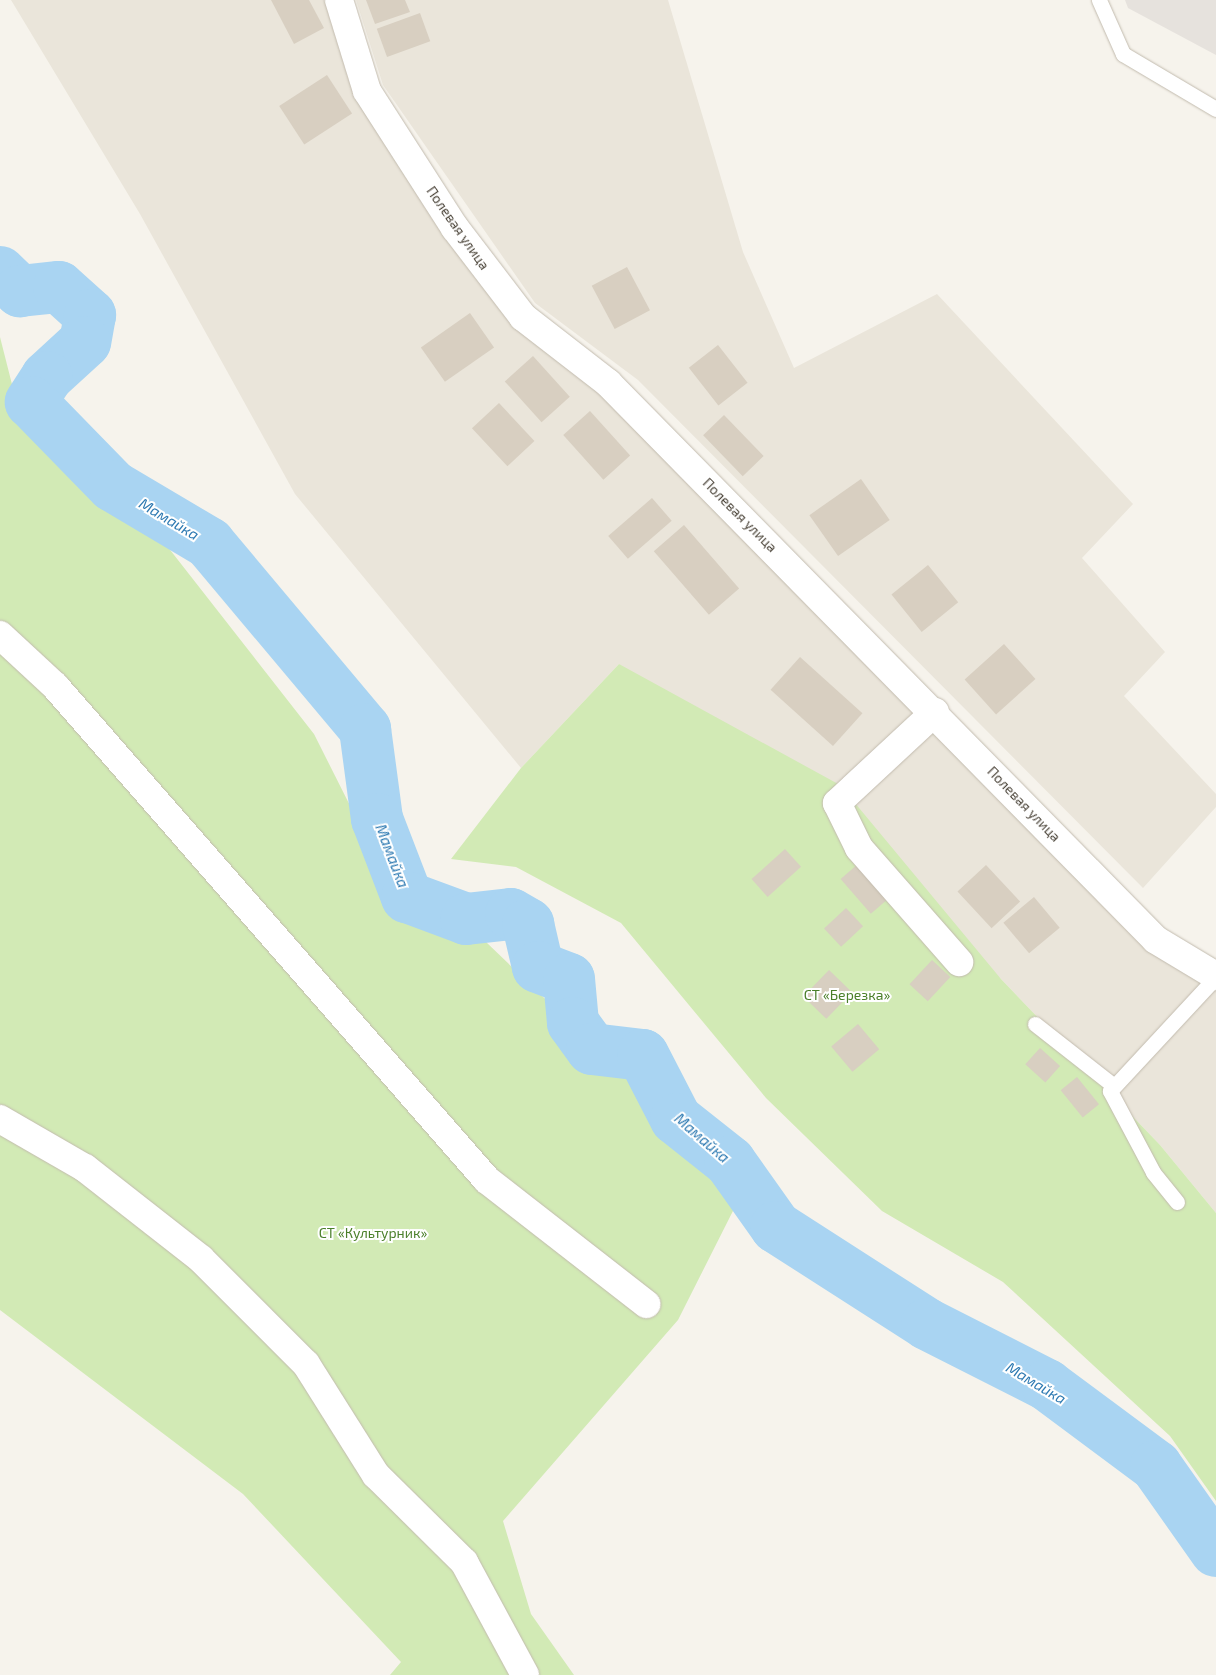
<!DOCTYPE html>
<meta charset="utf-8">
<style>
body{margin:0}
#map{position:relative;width:1216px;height:1675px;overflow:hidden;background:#f6f3ec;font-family:"Exo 2",sans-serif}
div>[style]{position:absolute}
.residential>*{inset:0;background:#eae5da}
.industrial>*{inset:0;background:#e6e2dd}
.green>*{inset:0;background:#d2eab5}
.river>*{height:52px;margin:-26px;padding:0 26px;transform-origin:26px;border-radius:26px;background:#a9d4f2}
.building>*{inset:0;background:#d8cfc1;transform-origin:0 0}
.roads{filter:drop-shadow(0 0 1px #c2bbae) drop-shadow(0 0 1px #c2bbae)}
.lane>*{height:15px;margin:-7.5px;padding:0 7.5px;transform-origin:7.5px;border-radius:7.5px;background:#fff}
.street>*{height:28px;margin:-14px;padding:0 14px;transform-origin:14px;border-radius:14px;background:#fff}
span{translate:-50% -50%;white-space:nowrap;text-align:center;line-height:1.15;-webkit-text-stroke:4px #fff;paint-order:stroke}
.street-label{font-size:14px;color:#4b4439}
.park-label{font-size:14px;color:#4a7f2a}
.water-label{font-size:15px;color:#2e7ab2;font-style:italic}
</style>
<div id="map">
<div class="residential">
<i style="clip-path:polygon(11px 0,329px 0,358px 96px,600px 394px,1216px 990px,1216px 1213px,1160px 1145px,1001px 979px,619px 664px,521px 768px,295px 494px,140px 214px)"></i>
<i style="clip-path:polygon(356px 0,668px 0,743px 252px,794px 368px,937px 294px,1133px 504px,1082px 558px,1165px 652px,1124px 696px,1216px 794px,1216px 807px,1143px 888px,638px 380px,535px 303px,383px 85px)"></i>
</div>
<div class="industrial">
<i style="clip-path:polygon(1125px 0,1216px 0,1216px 55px,1128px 8px)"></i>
</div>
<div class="green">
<i style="clip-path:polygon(0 337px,19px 412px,160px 537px,314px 734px,396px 897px,486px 942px,615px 1066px,739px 1199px,678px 1320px,503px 1521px,531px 1614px,574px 1675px,390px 1675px,401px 1662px,243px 1494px,0 1310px)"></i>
<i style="clip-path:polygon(619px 664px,840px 785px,1001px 979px,1160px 1145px,1216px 1213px,1216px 1501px,1170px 1436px,1003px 1282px,882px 1211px,766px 1098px,621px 923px,516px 867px,451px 859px,521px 768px)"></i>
</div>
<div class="river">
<i style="left:0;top:272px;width:28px;rotate:44deg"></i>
<i style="left:20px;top:291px;width:39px;rotate:-6deg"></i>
<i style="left:59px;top:287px;width:42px;rotate:42.1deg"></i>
<i style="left:90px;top:315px;width:27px;rotate:100deg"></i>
<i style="left:85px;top:342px;width:52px;rotate:137.4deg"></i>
<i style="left:47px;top:377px;width:30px;rotate:123deg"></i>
<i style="left:31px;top:402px;width:117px;rotate:45.7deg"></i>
<i style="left:113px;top:486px;width:112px;rotate:30.7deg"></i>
<i style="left:209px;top:543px;width:243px;rotate:50deg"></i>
<i style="left:365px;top:729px;width:91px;rotate:82.4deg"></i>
<i style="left:377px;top:819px;width:84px;rotate:69deg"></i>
<i style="left:407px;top:897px;width:63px;rotate:20.4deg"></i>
<i style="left:466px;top:919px;width:45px;rotate:-6.3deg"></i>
<i style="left:511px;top:914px;width:20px;rotate:30deg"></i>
<i style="left:528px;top:924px;width:44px;rotate:76.9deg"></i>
<i style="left:538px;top:967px;width:33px;rotate:21deg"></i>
<i style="left:569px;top:979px;width:44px;rotate:84.8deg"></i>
<i style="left:573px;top:1023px;width:32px;rotate:54deg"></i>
<i style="left:592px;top:1049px;width:51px;rotate:6.7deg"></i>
<i style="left:643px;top:1055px;width:72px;rotate:62.7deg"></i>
<i style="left:676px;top:1119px;width:69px;rotate:38.5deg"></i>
<i style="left:730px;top:1162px;width:80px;rotate:54.7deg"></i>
<i style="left:776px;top:1227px;width:179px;rotate:32.7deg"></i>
<i style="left:927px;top:1324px;width:135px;rotate:26.9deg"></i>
<i style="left:1047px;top:1385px;width:136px;rotate:36.6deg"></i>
<i style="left:1156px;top:1466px;width:104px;rotate:54.8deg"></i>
</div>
<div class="building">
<i style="clip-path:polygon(271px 0,309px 0,324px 28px,294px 44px)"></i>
<i style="clip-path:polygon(366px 0,405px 0,410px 12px,375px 24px)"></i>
<i style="left:420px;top:13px;width:30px;height:46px;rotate:70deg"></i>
<i style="left:327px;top:75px;width:46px;height:57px;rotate:57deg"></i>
<i style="left:627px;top:267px;width:49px;height:40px;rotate:62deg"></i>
<i style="left:470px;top:313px;width:42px;height:60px;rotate:55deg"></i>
<i style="left:718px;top:345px;width:48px;height:37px;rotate:52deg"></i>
<i style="left:533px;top:356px;width:55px;height:38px;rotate:48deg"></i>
<i style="left:499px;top:403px;width:52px;height:37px;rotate:47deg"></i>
<i style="left:590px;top:411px;width:60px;height:36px;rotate:48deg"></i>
<i style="left:724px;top:415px;width:57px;height:29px;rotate:46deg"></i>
<i style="left:861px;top:479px;width:50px;height:63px;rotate:55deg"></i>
<i style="left:652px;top:498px;width:30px;height:58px;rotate:49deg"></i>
<i style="left:684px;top:525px;width:84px;height:40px;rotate:49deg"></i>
<i style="left:928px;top:565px;width:48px;height:47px;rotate:51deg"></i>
<i style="left:1004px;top:644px;width:47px;height:53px;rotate:48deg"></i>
<i style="left:800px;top:657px;width:84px;height:44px;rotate:42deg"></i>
<i style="left:785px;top:849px;width:24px;height:45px;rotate:48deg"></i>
<i style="left:858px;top:864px;width:46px;height:23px;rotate:49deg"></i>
<i style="left:986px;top:865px;width:50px;height:39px;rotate:47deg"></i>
<i style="left:1034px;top:897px;width:40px;height:40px;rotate:50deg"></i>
<i style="left:846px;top:908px;width:25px;height:30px;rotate:47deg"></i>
<i style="left:932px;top:960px;width:25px;height:33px;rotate:43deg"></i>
<i style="left:829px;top:970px;width:32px;height:37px;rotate:44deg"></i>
<i style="left:858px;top:1024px;width:33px;height:35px;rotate:50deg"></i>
<i style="left:1040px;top:1048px;width:27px;height:22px;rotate:42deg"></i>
<i style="left:1077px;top:1077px;width:35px;height:21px;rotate:51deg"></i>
</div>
<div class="roads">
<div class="lane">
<i style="left:1099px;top:0;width:59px;rotate:66deg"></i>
<i style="left:1123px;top:54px;width:108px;rotate:30.6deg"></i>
<i style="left:1035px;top:1024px;width:100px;rotate:38.1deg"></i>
<i style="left:1177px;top:1202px;width:38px;rotate:-129deg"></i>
<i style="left:1153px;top:1172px;width:92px;rotate:-118deg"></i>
<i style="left:1110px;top:1091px;width:156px;rotate:-47.1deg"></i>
</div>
<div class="street">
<i style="left:339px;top:0;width:95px;rotate:72.9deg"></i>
<i style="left:367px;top:91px;width:163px;rotate:57.3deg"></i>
<i style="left:455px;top:228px;width:112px;rotate:52.6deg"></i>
<i style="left:523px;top:317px;width:108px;rotate:37.8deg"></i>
<i style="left:608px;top:383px;width:781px;rotate:45.47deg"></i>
<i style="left:1156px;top:940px;width:70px;rotate:31deg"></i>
<i style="left:0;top:635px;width:75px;rotate:42.8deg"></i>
<i style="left:55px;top:686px;width:656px;rotate:48.83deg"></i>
<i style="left:487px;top:1180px;width:202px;rotate:37.9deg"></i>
<i style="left:935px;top:712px;width:134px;rotate:137.1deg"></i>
<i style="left:837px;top:803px;width:50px;rotate:63.9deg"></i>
<i style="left:859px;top:848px;width:152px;rotate:48.7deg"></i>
<i style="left:0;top:1119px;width:98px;rotate:30deg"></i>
<i style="left:85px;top:1168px;width:147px;rotate:38.1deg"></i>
<i style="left:201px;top:1259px;width:148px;rotate:45deg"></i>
<i style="left:306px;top:1364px;width:131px;rotate:57.8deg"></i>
<i style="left:376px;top:1475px;width:124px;rotate:44.7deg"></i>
<i style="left:464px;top:1562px;width:128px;rotate:61.6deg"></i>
</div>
</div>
<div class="street-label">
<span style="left:458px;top:228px;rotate:55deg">Полевая улица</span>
<span style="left:740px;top:515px;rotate:45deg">Полевая улица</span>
<span style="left:1024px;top:804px;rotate:46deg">Полевая улица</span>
</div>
<div class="park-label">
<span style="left:847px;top:995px">СТ «Березка»</span>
<span style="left:373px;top:1233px">СТ «Культурник»</span>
</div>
<div class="water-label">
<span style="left:169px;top:519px;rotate:31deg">Мамайка</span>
<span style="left:392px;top:856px;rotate:69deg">Мамайка</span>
<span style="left:702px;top:1138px;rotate:41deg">Мамайка</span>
<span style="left:1036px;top:1383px;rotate:31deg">Мамайка</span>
</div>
</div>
